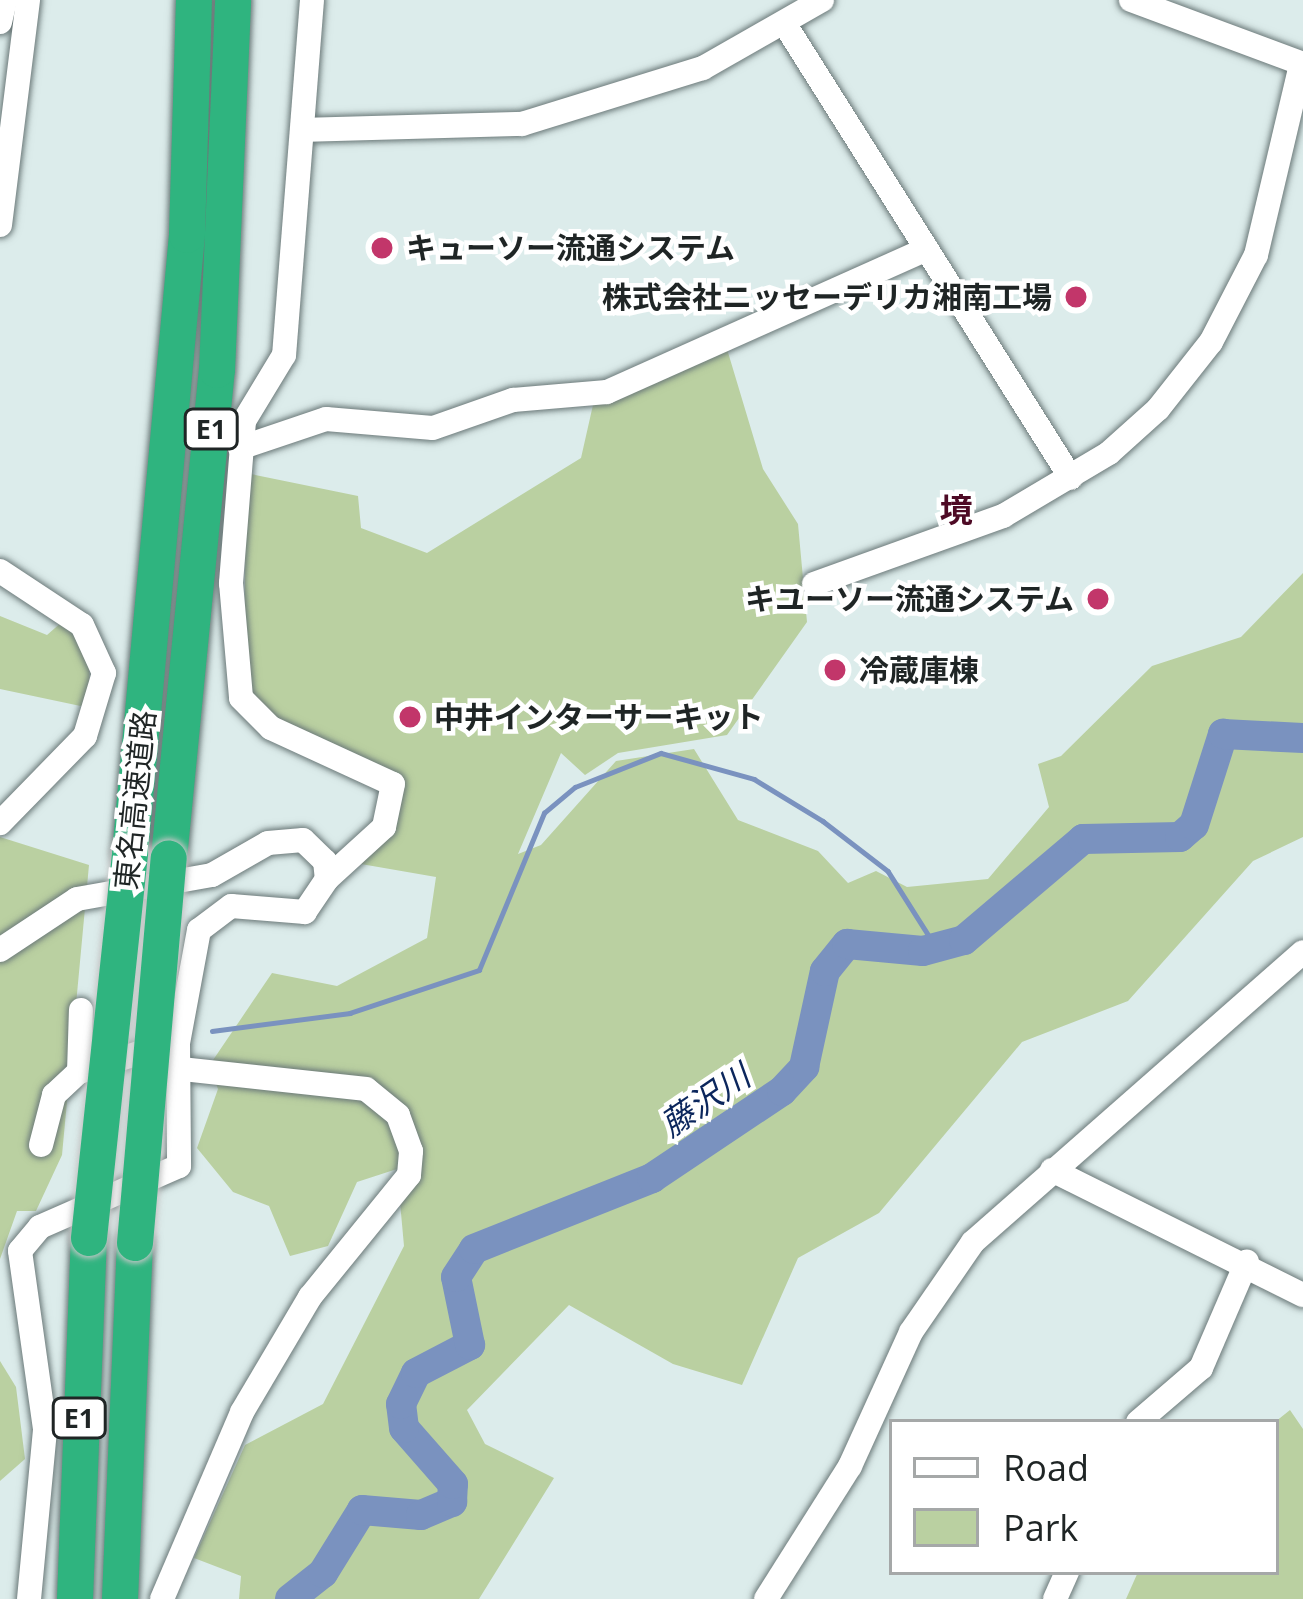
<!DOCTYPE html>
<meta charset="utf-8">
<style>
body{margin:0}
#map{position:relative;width:1303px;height:1599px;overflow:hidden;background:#dceceb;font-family:"Open Sans","Noto Sans JP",sans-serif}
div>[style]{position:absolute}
.green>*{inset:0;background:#bad0a1}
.stream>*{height:4.5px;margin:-2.25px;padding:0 2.25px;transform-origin:2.25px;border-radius:2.25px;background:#7a92bf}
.river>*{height:30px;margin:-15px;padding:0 15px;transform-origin:15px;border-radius:15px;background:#7a92bf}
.roads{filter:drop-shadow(0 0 3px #6b7979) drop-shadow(0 0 3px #6b7979)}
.minor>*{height:24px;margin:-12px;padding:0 12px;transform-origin:12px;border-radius:12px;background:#fff}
.highway>*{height:36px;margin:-18px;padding:0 18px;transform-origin:18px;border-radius:18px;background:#2fb47f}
.bridges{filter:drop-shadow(0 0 3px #c5c6c6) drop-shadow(0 0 3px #c5c6c6)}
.highway-bridge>*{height:36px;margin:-18px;padding:0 18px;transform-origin:18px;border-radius:18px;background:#2fb47f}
.dots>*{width:33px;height:33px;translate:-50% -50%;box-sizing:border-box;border:6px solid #fff;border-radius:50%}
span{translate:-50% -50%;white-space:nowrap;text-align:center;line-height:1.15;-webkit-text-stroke:9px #fff;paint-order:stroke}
.shield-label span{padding:3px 9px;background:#fff;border:3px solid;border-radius:9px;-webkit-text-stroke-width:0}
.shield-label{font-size:27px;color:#1f2525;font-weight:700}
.poi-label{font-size:30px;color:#1f2525;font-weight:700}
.left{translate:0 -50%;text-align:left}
.right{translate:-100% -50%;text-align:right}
.street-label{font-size:30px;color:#1f2525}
.neighbourhood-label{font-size:33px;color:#4e0a25;font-weight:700}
.water-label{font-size:33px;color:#0b265c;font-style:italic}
.legend{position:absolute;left:889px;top:1419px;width:390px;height:156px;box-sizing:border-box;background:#fff;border:3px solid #a5a8a8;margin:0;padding:15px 21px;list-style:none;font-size:36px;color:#1f2525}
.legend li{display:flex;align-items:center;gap:24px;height:60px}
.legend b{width:60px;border:3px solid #a5a8a8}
</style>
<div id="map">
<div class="green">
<i style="clip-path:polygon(727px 349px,763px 469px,798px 524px,807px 622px,727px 735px,618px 753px,585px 775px,561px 753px,518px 854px,541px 845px,616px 761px,694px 749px,738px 820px,818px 851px,848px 883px,876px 871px,907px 887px,988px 879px,1049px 807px,1038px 764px,1061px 756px,1152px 666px,1241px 637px,1303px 573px,1303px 837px,1253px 861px,1128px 1001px,1022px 1042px,879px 1213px,798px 1258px,742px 1385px,673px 1364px,569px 1305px,467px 1410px,485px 1444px,554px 1478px,479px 1599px,239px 1599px,241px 1576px,194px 1558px,245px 1445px,323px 1404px,404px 1246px,397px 1169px,357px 1182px,328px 1246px,290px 1256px,269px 1206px,233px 1192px,197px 1148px,218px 1089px,209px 1066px,272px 973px,337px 986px,427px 938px,436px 877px,361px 864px,395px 778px,289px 728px,244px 690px,246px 473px,358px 496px,361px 528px,427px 553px,581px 458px,595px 396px)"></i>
<i style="clip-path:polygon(0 616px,47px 635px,63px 621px,89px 648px,90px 708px,0 689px)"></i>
<i style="clip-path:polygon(0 837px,89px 865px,62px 1155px,36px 1211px,17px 1211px,0 1259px)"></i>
<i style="clip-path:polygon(0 1361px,16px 1387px,25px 1459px,0 1481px)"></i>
<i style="clip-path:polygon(1290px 1410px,1303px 1429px,1303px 1599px,1126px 1599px,1138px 1572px,1276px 1572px,1275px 1422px)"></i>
</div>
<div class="stream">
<i style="left:212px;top:1031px;width:139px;rotate:-7.4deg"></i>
<i style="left:350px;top:1013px;width:136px;rotate:-18.4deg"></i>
<i style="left:479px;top:970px;width:170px;rotate:-67.5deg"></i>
<i style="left:544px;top:813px;width:40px;rotate:-40deg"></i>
<i style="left:575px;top:787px;width:92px;rotate:-21.6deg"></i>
<i style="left:661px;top:753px;width:97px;rotate:15.6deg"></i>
<i style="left:754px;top:779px;width:81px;rotate:31.3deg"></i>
<i style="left:823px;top:821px;width:82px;rotate:37.6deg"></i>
<i style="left:888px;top:871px;width:90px;rotate:57.7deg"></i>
</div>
<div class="river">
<i style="left:290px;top:1599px;width:42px;rotate:-38.2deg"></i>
<i style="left:323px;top:1573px;width:74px;rotate:-58.2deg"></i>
<i style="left:362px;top:1510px;width:59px;rotate:4.8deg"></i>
<i style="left:421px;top:1515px;width:34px;rotate:-23deg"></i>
<i style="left:452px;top:1502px;width:18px;rotate:-87deg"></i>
<i style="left:453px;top:1484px;width:74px;rotate:-131.2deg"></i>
<i style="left:404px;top:1428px;width:24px;rotate:-97deg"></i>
<i style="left:401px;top:1404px;width:34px;rotate:-64deg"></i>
<i style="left:416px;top:1373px;width:61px;rotate:-27.4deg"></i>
<i style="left:470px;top:1345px;width:69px;rotate:-101.6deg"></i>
<i style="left:456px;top:1277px;width:33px;rotate:-57deg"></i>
<i style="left:474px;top:1249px;width:192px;rotate:-21.7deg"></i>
<i style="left:652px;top:1178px;width:156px;rotate:-33.8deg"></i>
<i style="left:782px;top:1091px;width:33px;rotate:-47deg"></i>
<i style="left:804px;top:1067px;width:98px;rotate:-77.7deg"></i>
<i style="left:825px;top:971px;width:35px;rotate:-51deg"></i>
<i style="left:847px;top:944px;width:76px;rotate:5.3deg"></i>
<i style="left:923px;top:951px;width:42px;rotate:-15deg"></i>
<i style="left:964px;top:940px;width:156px;rotate:-40.3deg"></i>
<i style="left:1083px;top:839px;width:97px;rotate:-1.2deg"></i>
<i style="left:1180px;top:837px;width:18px;rotate:-41deg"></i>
<i style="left:1194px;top:825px;width:96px;rotate:-72.3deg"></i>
<i style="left:1223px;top:734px;width:80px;rotate:2.9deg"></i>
</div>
<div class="roads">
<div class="minor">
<i style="left:312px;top:0;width:356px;rotate:94.5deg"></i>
<i style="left:284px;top:355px;width:77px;rotate:121.2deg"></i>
<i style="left:244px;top:421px;width:163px;rotate:94.6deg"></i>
<i style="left:231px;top:583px;width:115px;rotate:85deg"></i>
<i style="left:241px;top:698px;width:42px;rotate:45deg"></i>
<i style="left:271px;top:728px;width:134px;rotate:24.7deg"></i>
<i style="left:393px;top:784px;width:44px;rotate:101.8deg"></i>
<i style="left:384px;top:827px;width:77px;rotate:137.6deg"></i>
<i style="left:1131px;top:0;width:184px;rotate:20.4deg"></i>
<i style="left:0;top:22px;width:23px;rotate:-77deg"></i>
<i style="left:786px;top:26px;width:534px;rotate:57.77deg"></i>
<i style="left:303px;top:130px;width:219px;rotate:-1.6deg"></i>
<i style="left:522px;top:124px;width:189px;rotate:-17.2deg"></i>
<i style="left:703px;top:68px;width:137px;rotate:-29.7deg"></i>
<i style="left:0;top:225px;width:227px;rotate:-82.9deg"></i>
<i style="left:240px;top:448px;width:91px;rotate:-18.6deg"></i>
<i style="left:326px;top:419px;width:107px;rotate:4.8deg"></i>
<i style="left:433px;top:428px;width:85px;rotate:-19.3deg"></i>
<i style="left:513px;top:400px;width:94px;rotate:-4.9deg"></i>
<i style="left:607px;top:392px;width:350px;rotate:-24.1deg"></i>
<i style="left:0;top:571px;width:98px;rotate:33.4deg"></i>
<i style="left:82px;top:625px;width:53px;rotate:65.4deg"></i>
<i style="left:104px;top:673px;width:66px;rotate:106.8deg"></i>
<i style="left:85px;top:736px;width:122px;rotate:134.3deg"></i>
<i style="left:814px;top:584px;width:201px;rotate:-19.8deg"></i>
<i style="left:1003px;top:516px;width:123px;rotate:-30.7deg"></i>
<i style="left:1109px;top:453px;width:66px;rotate:-41.9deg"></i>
<i style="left:1158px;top:409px;width:85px;rotate:-51.7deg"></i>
<i style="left:1211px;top:342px;width:98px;rotate:-62.7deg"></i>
<i style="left:1256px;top:255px;width:196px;rotate:-76.7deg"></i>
<i style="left:0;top:950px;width:92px;rotate:-33.5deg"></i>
<i style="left:77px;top:899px;width:137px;rotate:-10.1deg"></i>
<i style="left:212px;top:875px;width:64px;rotate:-29.7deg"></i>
<i style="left:268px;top:843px;width:35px;rotate:-5deg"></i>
<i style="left:303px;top:840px;width:30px;rotate:44deg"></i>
<i style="left:325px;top:861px;width:18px;rotate:84deg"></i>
<i style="left:327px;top:879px;width:40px;rotate:124deg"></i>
<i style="left:305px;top:912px;width:74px;rotate:-175.4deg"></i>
<i style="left:231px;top:906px;width:40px;rotate:143deg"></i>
<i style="left:199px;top:930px;width:115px;rotate:100.5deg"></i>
<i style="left:178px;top:1043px;width:123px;rotate:89.5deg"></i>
<i style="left:179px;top:1166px;width:152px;rotate:156.3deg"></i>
<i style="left:40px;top:1227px;width:31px;rotate:130deg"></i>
<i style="left:20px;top:1251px;width:181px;rotate:82deg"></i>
<i style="left:45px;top:1430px;width:170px;rotate:95.4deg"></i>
<i style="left:79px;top:1072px;width:62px;rotate:-88.2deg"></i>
<i style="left:41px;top:1145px;width:52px;rotate:-75.4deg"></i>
<i style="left:54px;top:1095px;width:34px;rotate:-43deg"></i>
<i style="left:79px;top:1072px;width:86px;rotate:-17.6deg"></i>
<i style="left:1052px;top:1170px;width:280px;rotate:26.5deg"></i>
<i style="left:1138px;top:1422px;width:83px;rotate:-40.6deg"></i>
<i style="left:1201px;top:1368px;width:116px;rotate:-66.7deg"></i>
<i style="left:162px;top:1599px;width:203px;rotate:-66.8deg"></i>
<i style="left:242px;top:1412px;width:134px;rotate:-59.4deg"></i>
<i style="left:310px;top:1297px;width:157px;rotate:-50.9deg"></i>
<i style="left:409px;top:1175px;width:24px;rotate:-85deg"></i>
<i style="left:411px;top:1151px;width:38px;rotate:-110deg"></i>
<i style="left:398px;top:1115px;width:41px;rotate:-140.9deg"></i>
<i style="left:366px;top:1089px;width:186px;rotate:-173.8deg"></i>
<i style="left:766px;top:1599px;width:157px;rotate:-57.7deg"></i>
<i style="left:850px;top:1466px;width:147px;rotate:-65.5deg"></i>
<i style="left:911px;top:1332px;width:109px;rotate:-55.4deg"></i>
<i style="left:973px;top:1242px;width:439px;rotate:-41.3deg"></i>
<i style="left:1055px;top:1599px;width:30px;rotate:-66deg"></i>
</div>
<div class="highway">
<i style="left:130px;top:853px;width:621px;rotate:-84.73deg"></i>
<i style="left:187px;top:235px;width:235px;rotate:-88.3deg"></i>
<i style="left:169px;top:858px;width:490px;rotate:-84.4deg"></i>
<i style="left:217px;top:370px;width:370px;rotate:-87.5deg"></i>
<i style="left:75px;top:1599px;width:361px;rotate:-87.8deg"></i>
<i style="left:120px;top:1599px;width:356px;rotate:-87.6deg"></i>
</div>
</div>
<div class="bridges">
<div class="highway-bridge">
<i style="left:89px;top:1238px;width:387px;rotate:-83.9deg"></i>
<i style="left:135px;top:1243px;width:386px;rotate:-85deg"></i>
</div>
</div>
<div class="dots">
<i style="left:382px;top:248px;background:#c2366a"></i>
<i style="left:1076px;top:297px;background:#c2366a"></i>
<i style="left:1098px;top:599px;background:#c2366a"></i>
<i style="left:835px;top:670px;background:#c2366a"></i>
<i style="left:410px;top:717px;background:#c2366a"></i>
</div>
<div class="shield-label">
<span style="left:211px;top:429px">E1</span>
<span style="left:79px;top:1418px">E1</span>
</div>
<div class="poi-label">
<span class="left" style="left:406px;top:248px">キューソー流通システム</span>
<span class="right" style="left:1052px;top:297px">株式会社ニッセーデリカ湘南工場</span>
<span class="right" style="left:1074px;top:599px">キユーソー流通システム</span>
<span class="left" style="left:859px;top:670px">冷蔵庫棟</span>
<span class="left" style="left:434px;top:717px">中井インターサーキット</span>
</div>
<div class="street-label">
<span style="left:135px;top:800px;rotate:-84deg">東名高速道路</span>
</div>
<div class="neighbourhood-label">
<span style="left:956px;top:510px">境</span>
</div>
<div class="water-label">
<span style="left:705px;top:1100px;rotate:-34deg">藤沢川</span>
</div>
<ul class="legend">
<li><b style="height:15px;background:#fff"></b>Road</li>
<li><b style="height:33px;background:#bad0a1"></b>Park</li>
</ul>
</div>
